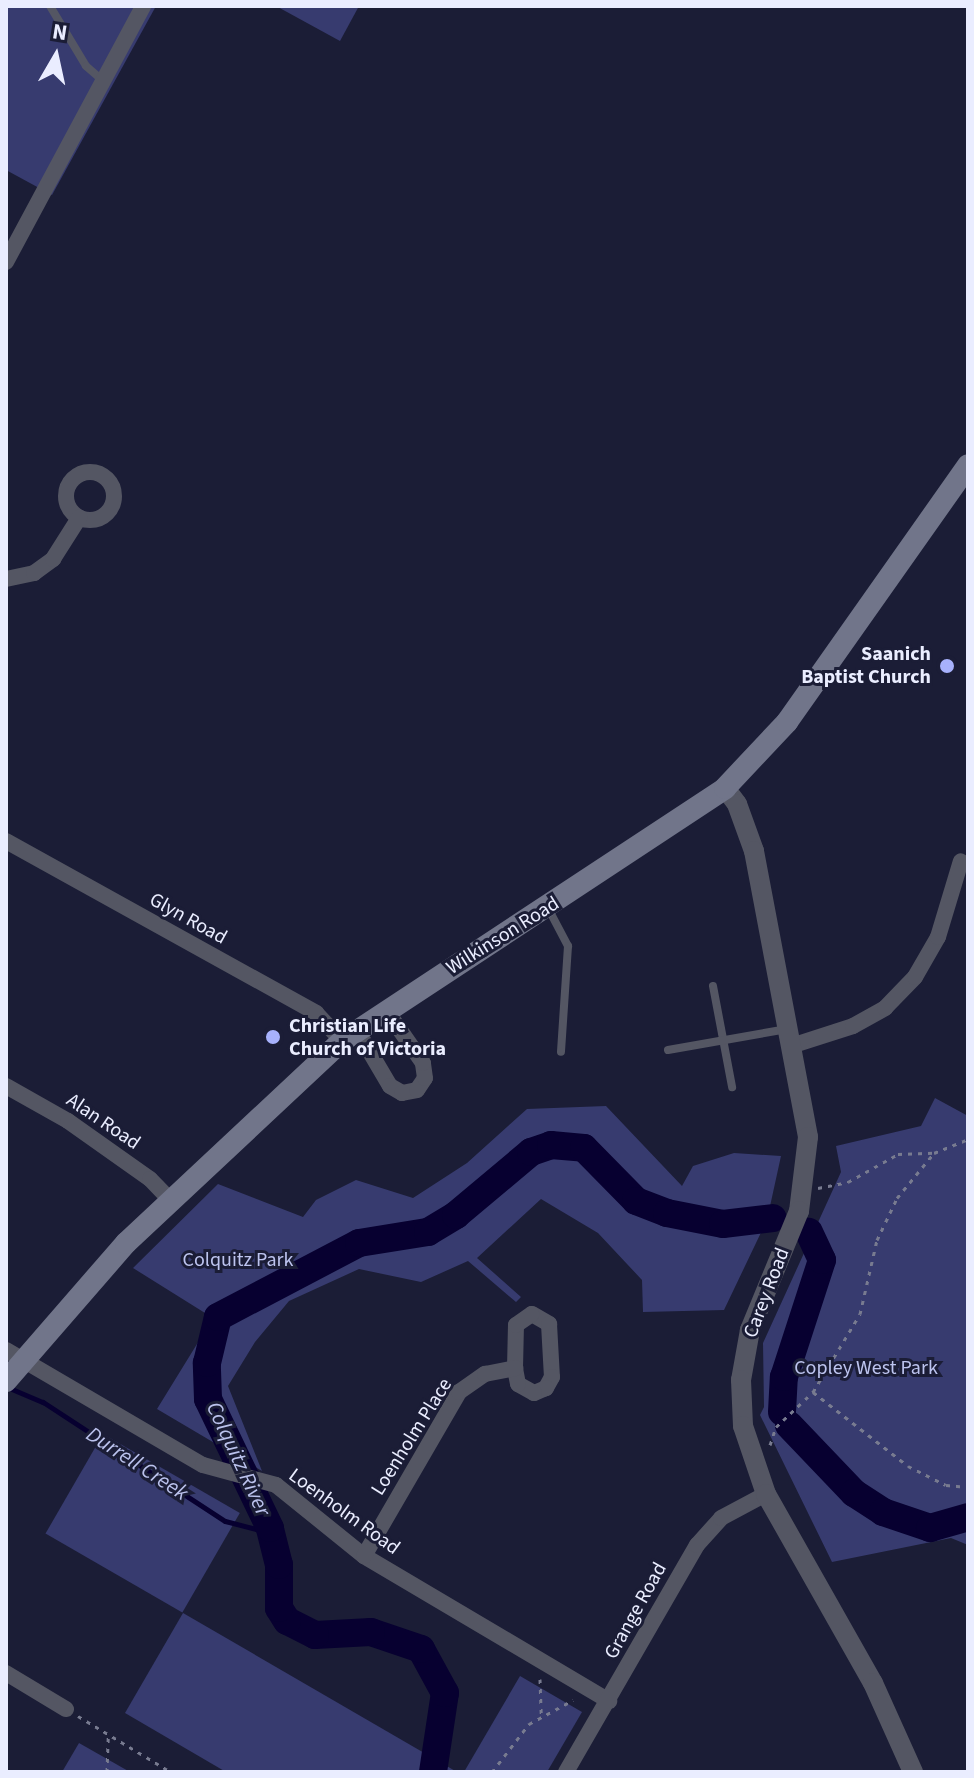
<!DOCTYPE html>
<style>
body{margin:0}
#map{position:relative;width:974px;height:1778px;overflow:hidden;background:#1b1d36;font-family:"Source Sans 3",sans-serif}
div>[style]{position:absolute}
.green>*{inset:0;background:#373b6f;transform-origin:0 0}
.stream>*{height:5px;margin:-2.5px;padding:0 2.5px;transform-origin:2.5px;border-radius:2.5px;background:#070030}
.river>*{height:28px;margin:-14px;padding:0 14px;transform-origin:14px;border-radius:14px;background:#070030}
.path>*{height:3px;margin-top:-1.5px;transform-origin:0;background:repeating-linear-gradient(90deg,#787b90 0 4px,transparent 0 10px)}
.service>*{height:8px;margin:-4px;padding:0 4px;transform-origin:4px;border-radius:4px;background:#545663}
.minor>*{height:16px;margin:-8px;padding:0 8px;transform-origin:8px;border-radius:8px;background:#545663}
.minor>.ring{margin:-8px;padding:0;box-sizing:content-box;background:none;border:16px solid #545663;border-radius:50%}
.tertiary>*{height:20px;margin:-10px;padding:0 10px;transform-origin:10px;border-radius:10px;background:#545663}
.secondary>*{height:22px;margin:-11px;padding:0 11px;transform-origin:11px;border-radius:11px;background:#71758a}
.dots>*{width:22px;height:22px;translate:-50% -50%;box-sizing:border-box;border:4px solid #1b1d36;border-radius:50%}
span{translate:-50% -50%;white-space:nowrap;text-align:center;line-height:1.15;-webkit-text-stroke:6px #1b1d36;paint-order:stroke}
.poi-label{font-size:20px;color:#eaedff;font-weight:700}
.right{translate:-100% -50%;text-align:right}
.left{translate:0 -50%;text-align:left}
.street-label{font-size:20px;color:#eaedff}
.park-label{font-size:20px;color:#bdc4ef}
.water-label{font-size:22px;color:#bbc2ed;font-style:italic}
.frame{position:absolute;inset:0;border:8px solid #eaedff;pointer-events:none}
.north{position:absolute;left:16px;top:16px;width:80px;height:80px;-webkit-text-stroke:6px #1b1d36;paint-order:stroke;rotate:9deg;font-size:22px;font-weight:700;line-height:32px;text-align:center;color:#eaedff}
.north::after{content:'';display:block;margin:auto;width:28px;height:36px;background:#eaedff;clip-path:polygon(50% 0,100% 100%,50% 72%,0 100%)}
</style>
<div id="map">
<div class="green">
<i style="clip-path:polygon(6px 6px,156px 6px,52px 195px,6px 170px)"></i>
<i style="clip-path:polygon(276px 6px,359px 6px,340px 41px)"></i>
<i style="clip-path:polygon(935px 1098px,968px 1116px,968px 1545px,951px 1538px,832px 1562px,760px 1415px,764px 1407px,763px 1343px,841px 1172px,836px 1146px,921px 1126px)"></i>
<i style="clip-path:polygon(606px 1106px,682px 1186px,693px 1166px,734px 1153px,781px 1156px,767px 1220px,724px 1310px,643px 1312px,642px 1280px,598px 1233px,541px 1199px,477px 1258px,521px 1297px,516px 1302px,468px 1261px,421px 1282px,359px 1269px,289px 1301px,255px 1342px,228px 1386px,262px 1471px,157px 1409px,213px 1318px,133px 1268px,218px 1184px,303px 1217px,316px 1200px,356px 1180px,413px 1198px,467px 1163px,527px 1109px)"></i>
<i style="left:103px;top:1434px;width:158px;height:115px;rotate:30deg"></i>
<i style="clip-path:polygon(183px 1613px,457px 1772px,226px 1772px,125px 1713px)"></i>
<i style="clip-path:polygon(520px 1676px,582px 1712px,547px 1772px,464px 1772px)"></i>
<i style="clip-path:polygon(79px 1743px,130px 1772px,62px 1772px)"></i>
</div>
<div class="stream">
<i style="left:7px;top:1387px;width:39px;rotate:23deg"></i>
<i style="left:43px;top:1402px;width:217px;rotate:33.2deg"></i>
<i style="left:225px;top:1521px;width:48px;rotate:14.6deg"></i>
</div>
<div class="river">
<i style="left:782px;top:1412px;width:35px;rotate:-87deg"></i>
<i style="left:784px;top:1377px;width:123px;rotate:-72deg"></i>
<i style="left:822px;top:1260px;width:31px;rotate:-115deg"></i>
<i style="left:789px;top:1425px;width:94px;rotate:46.3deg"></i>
<i style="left:854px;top:1493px;width:35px;rotate:33deg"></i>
<i style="left:883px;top:1512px;width:50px;rotate:18.8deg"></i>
<i style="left:930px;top:1528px;width:40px;rotate:-16deg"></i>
<i style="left:433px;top:1772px;width:80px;rotate:-81.4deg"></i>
<i style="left:445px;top:1693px;width:50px;rotate:-118.6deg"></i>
<i style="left:421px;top:1649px;width:53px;rotate:-161.2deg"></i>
<i style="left:371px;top:1632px;width:56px;rotate:176.9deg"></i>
<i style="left:315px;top:1635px;width:31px;rotate:-153deg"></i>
<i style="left:287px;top:1621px;width:15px;rotate:-122deg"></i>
<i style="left:279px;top:1608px;width:43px;rotate:-90deg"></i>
<i style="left:279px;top:1565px;width:38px;rotate:-104deg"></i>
<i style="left:270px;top:1528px;width:143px;rotate:-115.7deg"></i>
<i style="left:208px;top:1399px;width:36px;rotate:-92deg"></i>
<i style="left:207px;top:1363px;width:47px;rotate:-76.6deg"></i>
<i style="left:218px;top:1317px;width:159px;rotate:-27.7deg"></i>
<i style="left:359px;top:1243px;width:70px;rotate:-9.1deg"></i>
<i style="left:428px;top:1232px;width:33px;rotate:-31deg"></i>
<i style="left:456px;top:1215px;width:98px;rotate:-40deg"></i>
<i style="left:531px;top:1152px;width:21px;rotate:-19deg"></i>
<i style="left:551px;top:1145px;width:33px;rotate:5deg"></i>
<i style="left:584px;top:1148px;width:74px;rotate:45.5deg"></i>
<i style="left:636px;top:1201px;width:33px;rotate:21deg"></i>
<i style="left:667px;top:1213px;width:57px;rotate:11.1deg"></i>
<i style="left:723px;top:1224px;width:50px;rotate:-6.8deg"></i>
</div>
<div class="path">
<i style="left:818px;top:1188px;width:31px;rotate:-11deg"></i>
<i style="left:848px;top:1182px;width:57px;rotate:-29.2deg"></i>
<i style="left:898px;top:1154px;width:36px;rotate:-2deg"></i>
<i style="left:813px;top:1392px;width:91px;rotate:-58.9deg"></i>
<i style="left:860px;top:1314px;width:76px;rotate:-77.1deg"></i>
<i style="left:877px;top:1240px;width:47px;rotate:-64.5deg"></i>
<i style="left:897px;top:1198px;width:58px;rotate:-50.6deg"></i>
<i style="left:934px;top:1153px;width:37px;rotate:-22deg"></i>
<i style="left:770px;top:1445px;width:19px;rotate:-72deg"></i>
<i style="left:776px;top:1427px;width:51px;rotate:-43.4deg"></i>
<i style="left:813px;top:1392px;width:120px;rotate:37.9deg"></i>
<i style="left:908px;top:1466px;width:42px;rotate:26.6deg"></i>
<i style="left:946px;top:1485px;width:22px;rotate:5deg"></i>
<i style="left:540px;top:1679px;width:36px;rotate:88deg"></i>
<i style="left:78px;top:1716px;width:109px;rotate:31.1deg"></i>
<i style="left:107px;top:1772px;width:37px;rotate:-88deg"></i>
<i style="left:492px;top:1772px;width:61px;rotate:-52.4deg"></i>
<i style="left:529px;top:1724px;width:50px;rotate:-28.6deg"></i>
</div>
<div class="service">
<i style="left:50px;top:6px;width:70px;rotate:59deg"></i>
<i style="left:86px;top:66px;width:21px;rotate:41deg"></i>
<i style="left:548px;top:908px;width:43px;rotate:62.2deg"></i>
<i style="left:568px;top:946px;width:106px;rotate:93.8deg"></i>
<i style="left:713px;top:986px;width:103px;rotate:79.3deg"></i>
<i style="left:668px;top:1050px;width:121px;rotate:-10deg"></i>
</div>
<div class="minor">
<i style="left:6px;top:262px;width:290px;rotate:-61.8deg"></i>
<i class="ring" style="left:66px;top:472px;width:32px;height:32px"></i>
<i style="left:6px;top:579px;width:29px;rotate:-12deg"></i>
<i style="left:34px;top:573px;width:24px;rotate:-36deg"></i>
<i style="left:53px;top:559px;width:49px;rotate:-57.6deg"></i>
<i style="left:6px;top:841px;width:355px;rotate:29deg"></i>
<i style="left:316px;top:1013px;width:38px;rotate:47deg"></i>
<i style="left:357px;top:1030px;width:65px;rotate:59.5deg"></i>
<i style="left:390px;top:1086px;width:14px;rotate:30deg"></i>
<i style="left:402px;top:1093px;width:15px;rotate:-11deg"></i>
<i style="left:417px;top:1090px;width:14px;rotate:-56deg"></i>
<i style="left:425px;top:1078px;width:15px;rotate:-98deg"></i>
<i style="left:423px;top:1063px;width:65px;rotate:-124.9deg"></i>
<i style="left:791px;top:1046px;width:65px;rotate:-17.9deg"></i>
<i style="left:853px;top:1026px;width:37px;rotate:-29deg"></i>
<i style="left:885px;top:1008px;width:43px;rotate:-45.9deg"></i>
<i style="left:915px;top:977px;width:46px;rotate:-60.1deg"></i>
<i style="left:938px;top:937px;width:79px;rotate:-73.2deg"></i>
<i style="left:6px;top:1086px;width:71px;rotate:29.4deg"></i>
<i style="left:68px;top:1121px;width:100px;rotate:35.3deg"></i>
<i style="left:150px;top:1179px;width:29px;rotate:46deg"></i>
<i style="left:532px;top:1314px;width:20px;rotate:30deg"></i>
<i style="left:549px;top:1324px;width:53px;rotate:86.8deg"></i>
<i style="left:552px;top:1377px;width:13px;rotate:119deg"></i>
<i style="left:546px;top:1388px;width:13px;rotate:157deg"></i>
<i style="left:534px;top:1393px;width:18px;rotate:-151deg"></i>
<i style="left:518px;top:1384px;width:16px;rotate:-101deg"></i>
<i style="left:515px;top:1368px;width:43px;rotate:-88.7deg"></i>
<i style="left:516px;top:1325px;width:19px;rotate:-35deg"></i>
<i style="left:6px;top:1350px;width:228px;rotate:30.3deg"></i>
<i style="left:203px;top:1465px;width:76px;rotate:15.3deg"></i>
<i style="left:276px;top:1485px;width:113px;rotate:38.9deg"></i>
<i style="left:364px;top:1556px;width:285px;rotate:30.6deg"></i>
<i style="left:364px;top:1556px;width:190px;rotate:-59.9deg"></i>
<i style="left:459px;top:1392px;width:32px;rotate:-35deg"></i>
<i style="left:485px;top:1374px;width:31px;rotate:-11deg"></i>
<i style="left:6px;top:1673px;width:70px;rotate:31deg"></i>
<i style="left:566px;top:1772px;width:262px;rotate:-60deg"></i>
<i style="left:697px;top:1545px;width:36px;rotate:-48deg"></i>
<i style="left:721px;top:1518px;width:51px;rotate:-28.1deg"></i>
</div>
<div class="tertiary">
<i style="left:725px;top:788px;width:20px;rotate:53deg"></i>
<i style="left:737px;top:804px;width:50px;rotate:70.1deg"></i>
<i style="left:754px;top:851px;width:291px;rotate:79.3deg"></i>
<i style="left:808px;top:1137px;width:75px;rotate:96.9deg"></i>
<i style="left:799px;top:1211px;width:129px;rotate:112.4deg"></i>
<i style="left:750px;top:1330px;width:51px;rotate:100.2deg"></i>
<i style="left:741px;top:1380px;width:46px;rotate:87.5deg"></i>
<i style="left:743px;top:1426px;width:72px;rotate:71.3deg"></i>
<i style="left:766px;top:1494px;width:217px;rotate:60.5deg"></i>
<i style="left:873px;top:1683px;width:98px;rotate:65.8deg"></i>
</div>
<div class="secondary">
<i style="left:6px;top:1381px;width:183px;rotate:-49deg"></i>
<i style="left:126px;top:1243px;width:296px;rotate:-43.1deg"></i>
<i style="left:342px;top:1041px;width:459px;rotate:-33.4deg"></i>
<i style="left:725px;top:788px;width:91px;rotate:-46.8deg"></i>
<i style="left:787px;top:722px;width:314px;rotate:-54.8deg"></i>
</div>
<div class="dots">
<i style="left:947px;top:666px;background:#a7b1fc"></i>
<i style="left:273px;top:1037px;background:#a7b1fc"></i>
</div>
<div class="poi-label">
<span class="right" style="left:931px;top:666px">Saanich<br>Baptist Church</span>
<span class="left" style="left:289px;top:1038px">Christian Life<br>Church of Victoria</span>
</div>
<div class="street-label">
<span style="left:188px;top:919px;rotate:29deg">Glyn Road</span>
<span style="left:503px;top:936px;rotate:-32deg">Wilkinson Road</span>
<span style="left:103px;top:1122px;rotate:34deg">Alan Road</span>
<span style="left:767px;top:1293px;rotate:-69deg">Carey Road</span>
<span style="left:412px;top:1437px;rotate:-58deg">Loenholm Place</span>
<span style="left:344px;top:1512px;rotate:36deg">Loenholm Road</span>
<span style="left:636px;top:1611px;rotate:-61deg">Grange Road</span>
</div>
<div class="park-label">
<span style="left:238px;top:1260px">Colquitz Park</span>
<span style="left:866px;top:1368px">Copley West Park</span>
</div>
<div class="water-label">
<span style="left:238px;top:1459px;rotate:65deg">Colquitz River</span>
<span style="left:137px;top:1464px;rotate:33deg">Durrell Creek</span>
</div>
<div class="frame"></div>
<div class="north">N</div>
</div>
